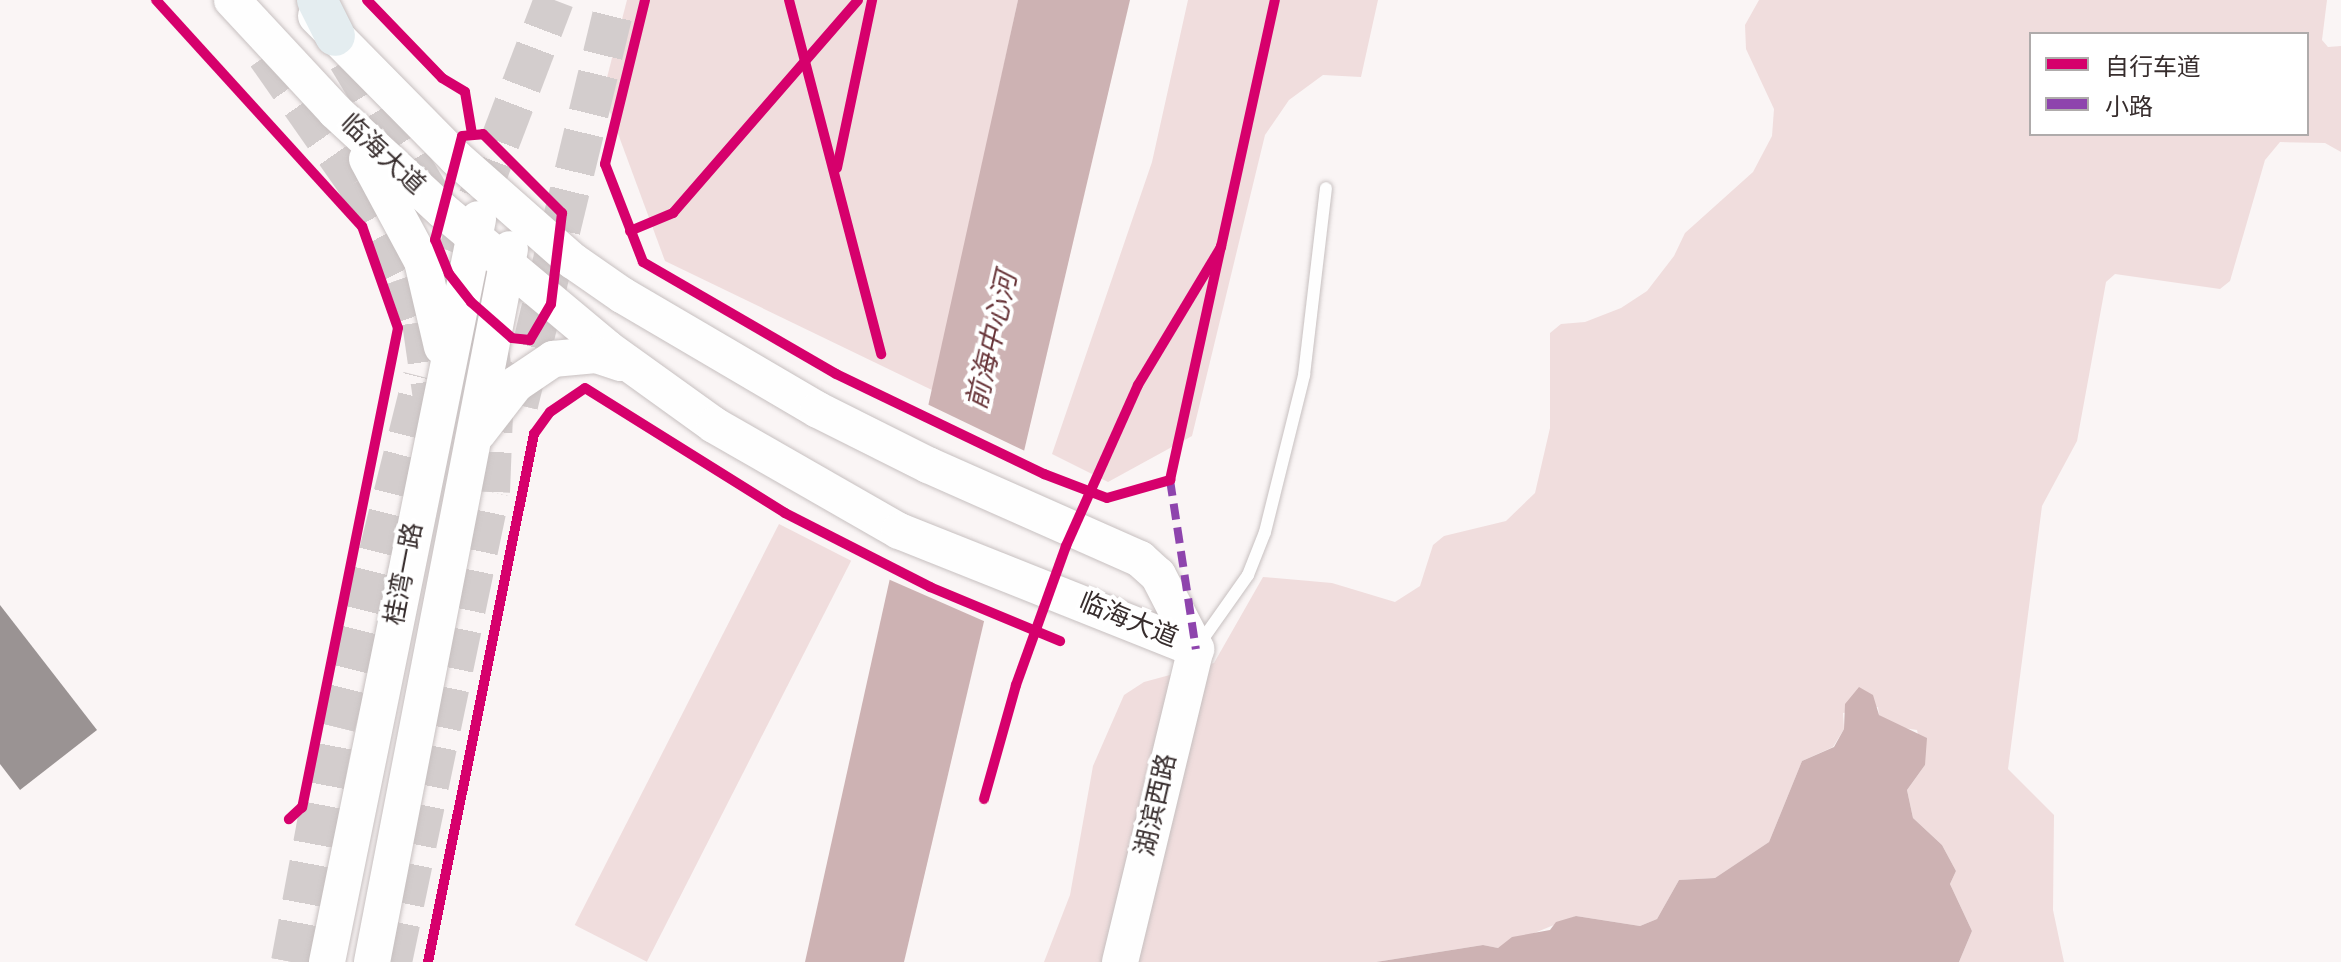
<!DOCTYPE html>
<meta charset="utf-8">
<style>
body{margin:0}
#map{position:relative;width:2341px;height:962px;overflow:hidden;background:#faf5f5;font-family:"Sofia Sans Condensed","Noto Sans SC",sans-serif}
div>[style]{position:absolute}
.green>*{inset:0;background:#f0dddd;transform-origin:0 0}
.water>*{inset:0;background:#cdb2b3}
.pier>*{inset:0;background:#faf5f5}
.building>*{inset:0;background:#9a9393}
.primary-tunnel>*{height:40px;margin-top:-20px;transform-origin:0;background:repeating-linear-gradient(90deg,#d3cdcd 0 40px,transparent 0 60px)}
.roads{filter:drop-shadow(0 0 2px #c7c0c0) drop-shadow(0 0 2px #c7c0c0)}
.lane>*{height:12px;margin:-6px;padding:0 6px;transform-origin:6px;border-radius:6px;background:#fefefe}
.secondary>*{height:36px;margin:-18px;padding:0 18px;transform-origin:18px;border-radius:18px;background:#fefefe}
.primary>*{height:40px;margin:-20px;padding:0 20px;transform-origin:20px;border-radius:20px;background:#e4edf0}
.quiet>*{height:8px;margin-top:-4px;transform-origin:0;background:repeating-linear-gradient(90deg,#8e44ad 0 16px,transparent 0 24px)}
.cycleway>*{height:10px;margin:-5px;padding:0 5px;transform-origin:5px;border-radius:5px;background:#d6006c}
span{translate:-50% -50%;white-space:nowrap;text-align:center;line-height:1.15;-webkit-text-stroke:8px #fff;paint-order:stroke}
.street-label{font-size:26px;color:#372d2d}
.water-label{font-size:28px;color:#683539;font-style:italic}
.legend{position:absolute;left:2029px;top:32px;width:280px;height:104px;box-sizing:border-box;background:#fff;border:2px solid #afabab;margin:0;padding:10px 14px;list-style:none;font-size:24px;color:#372d2d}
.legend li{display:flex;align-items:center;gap:16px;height:40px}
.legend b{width:40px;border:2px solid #afabab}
</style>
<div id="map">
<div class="green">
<i style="clip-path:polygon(627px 0,1018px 0,934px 391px,665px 261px,603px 93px)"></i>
<i style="clip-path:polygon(1188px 0,1378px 0,1361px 77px,1323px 75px,1289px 100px,1265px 135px,1192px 436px,1108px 482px,1052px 454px,1152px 162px)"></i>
<i style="clip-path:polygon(evenodd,1759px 0,2327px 0,2322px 40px,2328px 47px,2341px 46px,2341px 152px,2325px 143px,2280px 142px,2265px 160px,2230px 281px,2220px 289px,2115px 274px,2106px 282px,2077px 441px,2042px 506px,2008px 769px,2054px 815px,2053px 910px,2064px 962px,1959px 962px,1972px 931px,1950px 884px,1956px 871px,1942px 845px,1913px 818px,1907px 790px,1925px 765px,1917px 730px,1896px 727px,1879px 715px,1878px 707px,1843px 713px,1844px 729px,1833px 747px,1802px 761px,1769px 842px,1715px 878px,1679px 880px,1657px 919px,1640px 926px,1576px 916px,1498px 948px,1483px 945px,1376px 962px,1044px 962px,1070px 895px,1093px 766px,1124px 695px,1144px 682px,1214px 663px,1263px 577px,1332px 583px,1395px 602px,1420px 586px,1433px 545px,1444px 536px,1506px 521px,1535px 493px,1550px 428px,1550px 333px,1561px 324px,1585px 322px,1621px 308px,1647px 291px,1674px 256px,1685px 233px,1753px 172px,1772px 136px,1774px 109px,1746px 49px,1745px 25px,1759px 0,2031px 34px,2307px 34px,2307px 134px,2031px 134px,2031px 34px)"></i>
<i style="left:779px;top:524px;width:81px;height:450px;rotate:27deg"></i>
</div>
<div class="water">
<i style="clip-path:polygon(1018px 0,1130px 0,904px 962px,805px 962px)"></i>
<i style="clip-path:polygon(1859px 687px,1873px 695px,1879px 715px,1927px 738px,1925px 765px,1907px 790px,1913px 818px,1942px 845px,1956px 871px,1950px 884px,1972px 931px,1959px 962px,1376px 962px,1483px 945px,1498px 948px,1512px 937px,1550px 930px,1556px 922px,1576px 916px,1640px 926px,1657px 919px,1679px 880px,1715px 878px,1769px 842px,1802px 761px,1834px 747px,1844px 729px,1845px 704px)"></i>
</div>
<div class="pier">
<i style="clip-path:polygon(927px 404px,1025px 451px,986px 622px,888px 579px)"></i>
</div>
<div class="building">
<i style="clip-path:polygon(0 605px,97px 730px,20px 790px,0 764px)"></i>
</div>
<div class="primary-tunnel">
<i style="left:267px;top:55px;width:155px;rotate:55deg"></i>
<i style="left:356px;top:182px;width:107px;rotate:62.2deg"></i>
<i style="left:406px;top:277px;width:48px;rotate:70.4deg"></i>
<i style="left:422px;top:322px;width:98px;rotate:81.8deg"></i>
<i style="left:348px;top:59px;width:168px;rotate:58.9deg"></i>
<i style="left:457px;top:254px;width:272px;rotate:-69.1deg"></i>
<i style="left:518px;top:405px;width:417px;rotate:-76.4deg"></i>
<i style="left:291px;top:962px;width:239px;rotate:-79.4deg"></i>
<i style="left:335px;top:727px;width:361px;rotate:-75.9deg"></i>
<i style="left:392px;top:962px;width:480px;rotate:-78.2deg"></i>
<i style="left:490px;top:492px;width:104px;rotate:-87.8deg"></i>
<i style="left:494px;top:388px;width:45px;rotate:-97.6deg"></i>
<i style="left:488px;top:343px;width:90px;rotate:-107.4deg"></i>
</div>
<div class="roads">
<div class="lane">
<i style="left:1200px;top:643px;width:83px;rotate:-54.8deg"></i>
<i style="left:1248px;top:575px;width:46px;rotate:-68.4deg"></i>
<i style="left:1265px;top:532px;width:162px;rotate:-76deg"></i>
<i style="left:1304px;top:375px;width:188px;rotate:-83.3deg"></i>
</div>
<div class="secondary">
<i style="left:232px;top:0;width:151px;rotate:47.1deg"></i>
<i style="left:335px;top:111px;width:146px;rotate:42.8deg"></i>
<i style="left:442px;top:210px;width:215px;rotate:39.9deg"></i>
<i style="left:607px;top:348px;width:132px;rotate:35.7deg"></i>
<i style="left:714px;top:425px;width:213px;rotate:29.8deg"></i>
<i style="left:899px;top:531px;width:320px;rotate:21.7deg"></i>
<i style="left:316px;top:16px;width:199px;rotate:45.4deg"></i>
<i style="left:456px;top:158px;width:156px;rotate:41.4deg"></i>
<i style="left:573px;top:261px;width:60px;rotate:34.8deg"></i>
<i style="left:622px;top:295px;width:227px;rotate:30.4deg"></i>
<i style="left:818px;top:410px;width:123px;rotate:26.6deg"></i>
<i style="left:928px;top:465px;width:232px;rotate:23.9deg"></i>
<i style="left:1140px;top:559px;width:24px;rotate:42deg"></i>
<i style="left:1158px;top:575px;width:83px;rotate:62.8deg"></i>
<i style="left:367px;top:159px;width:116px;rotate:61.7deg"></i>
<i style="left:422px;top:261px;width:88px;rotate:76.9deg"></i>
<i style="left:478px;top:433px;width:62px;rotate:-52.2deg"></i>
<i style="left:516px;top:384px;width:45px;rotate:-34deg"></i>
<i style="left:553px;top:359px;width:43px;rotate:-5.3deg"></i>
<i style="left:596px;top:355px;width:26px;rotate:18deg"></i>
<i style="left:327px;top:962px;width:758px;rotate:-78.51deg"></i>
<i style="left:372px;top:962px;width:726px;rotate:-79.05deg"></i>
<i style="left:1120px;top:962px;width:322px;rotate:-76.4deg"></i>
</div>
<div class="primary">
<i style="left:317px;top:0;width:40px;rotate:63.4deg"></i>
</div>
</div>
<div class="quiet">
<i style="left:1170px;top:480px;width:171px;rotate:81.3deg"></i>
</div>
<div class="cycleway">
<i style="left:156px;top:0;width:306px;rotate:47.7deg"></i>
<i style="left:362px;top:226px;width:108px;rotate:70.6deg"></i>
<i style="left:398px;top:328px;width:489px;rotate:101.3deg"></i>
<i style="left:302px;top:807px;width:18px;rotate:137deg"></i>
<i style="left:367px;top:0;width:108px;rotate:46.1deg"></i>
<i style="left:442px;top:78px;width:27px;rotate:31deg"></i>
<i style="left:465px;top:92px;width:43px;rotate:80.5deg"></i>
<i style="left:645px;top:0;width:169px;rotate:103.7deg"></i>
<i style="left:605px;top:164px;width:105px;rotate:68.8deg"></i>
<i style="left:643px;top:262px;width:223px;rotate:30.1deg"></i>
<i style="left:836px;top:374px;width:231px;rotate:25.7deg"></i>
<i style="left:1044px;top:474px;width:67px;rotate:20.9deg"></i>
<i style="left:1107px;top:498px;width:66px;rotate:-15.9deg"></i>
<i style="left:1170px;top:480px;width:239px;rotate:-77.7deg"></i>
<i style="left:789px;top:0;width:366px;rotate:75.4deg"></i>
<i style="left:483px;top:134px;width:112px;rotate:45deg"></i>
<i style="left:562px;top:213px;width:92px;rotate:96.9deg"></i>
<i style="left:551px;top:304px;width:42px;rotate:120.3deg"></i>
<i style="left:530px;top:340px;width:18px;rotate:-174deg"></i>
<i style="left:512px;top:338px;width:55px;rotate:-138.7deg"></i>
<i style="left:471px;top:302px;width:36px;rotate:-128deg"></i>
<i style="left:449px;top:274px;width:37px;rotate:-112deg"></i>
<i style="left:435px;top:240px;width:107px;rotate:-75.4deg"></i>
<i style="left:462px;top:136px;width:21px;rotate:-5deg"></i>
<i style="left:837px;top:168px;width:172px;rotate:-78.2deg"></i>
<i style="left:630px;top:231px;width:47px;rotate:-22.7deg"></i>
<i style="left:673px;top:213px;width:282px;rotate:-49deg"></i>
<i style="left:984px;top:799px;width:118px;rotate:-74.3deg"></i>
<i style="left:1016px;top:685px;width:148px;rotate:-70.2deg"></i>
<i style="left:1066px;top:546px;width:176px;rotate:-65.9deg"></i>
<i style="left:1138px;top:385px;width:161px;rotate:-59deg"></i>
<i style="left:1221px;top:247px;width:253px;rotate:-77.7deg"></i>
<i style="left:428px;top:962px;width:539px;rotate:-78.65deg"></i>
<i style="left:534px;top:434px;width:27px;rotate:-54deg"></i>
<i style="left:550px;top:412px;width:42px;rotate:-34.4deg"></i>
<i style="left:585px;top:388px;width:236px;rotate:32deg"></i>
<i style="left:785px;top:513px;width:163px;rotate:27deg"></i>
<i style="left:930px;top:587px;width:141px;rotate:22.6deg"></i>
</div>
<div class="street-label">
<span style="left:382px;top:155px;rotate:43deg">临海大道</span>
<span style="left:405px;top:574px;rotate:-79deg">桂湾一路</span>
<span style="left:1128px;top:621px;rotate:22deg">临海大道</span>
<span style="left:1157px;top:805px;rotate:-77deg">湖滨西路</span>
</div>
<div class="water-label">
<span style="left:993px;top:341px;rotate:-77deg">前海中心河</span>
</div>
<ul class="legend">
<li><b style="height:10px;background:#d6006c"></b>自行车道</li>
<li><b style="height:10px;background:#8e44ad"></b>小路</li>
</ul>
</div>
